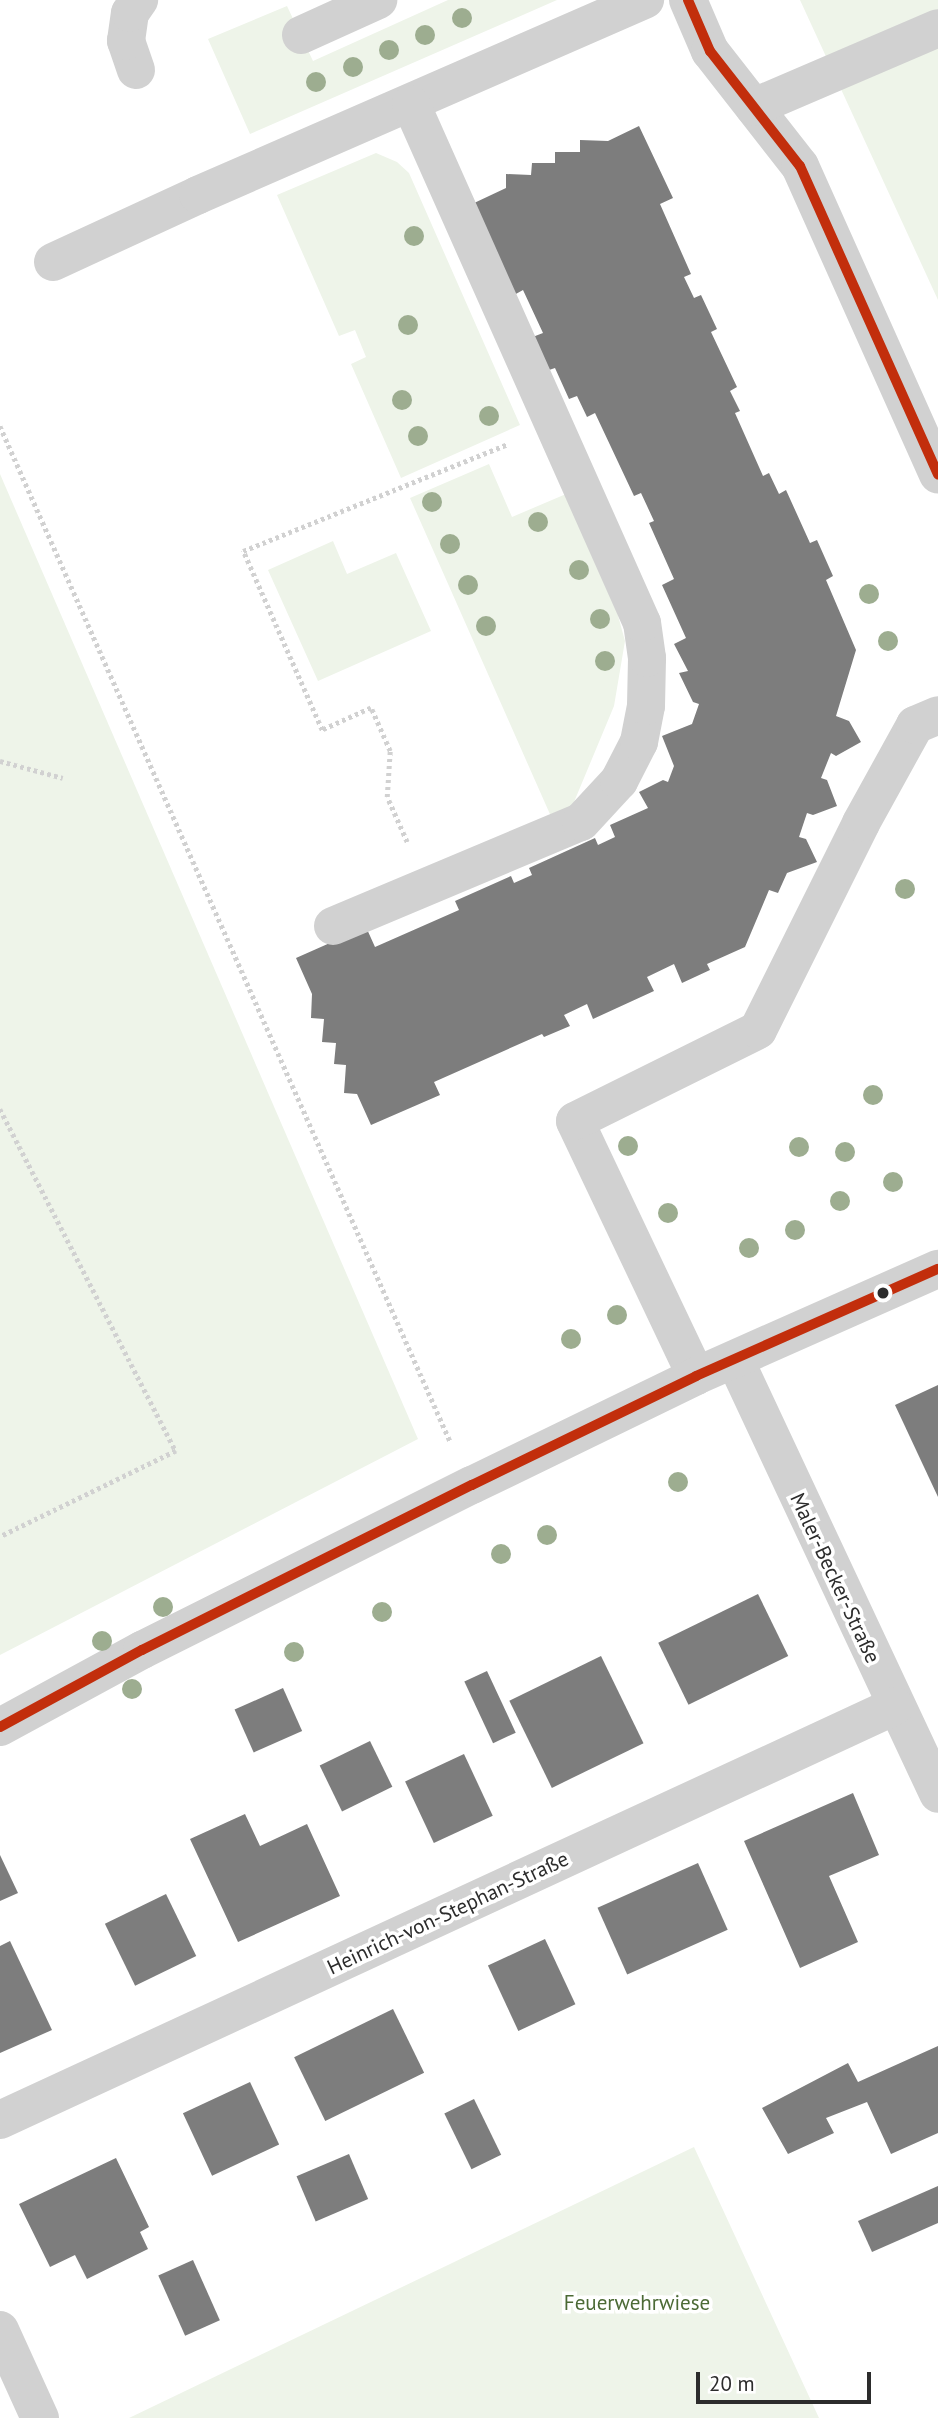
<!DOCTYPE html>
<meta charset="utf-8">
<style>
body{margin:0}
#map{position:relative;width:938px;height:2418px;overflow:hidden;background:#fff;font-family:"PT Sans",sans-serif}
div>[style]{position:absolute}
.green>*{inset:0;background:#eef4e9}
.building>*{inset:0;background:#7d7d7d;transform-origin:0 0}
.path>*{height:4.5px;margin-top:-2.25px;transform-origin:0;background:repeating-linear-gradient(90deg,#d1d1d1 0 3.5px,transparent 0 7px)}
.minor>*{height:38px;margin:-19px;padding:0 19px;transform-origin:19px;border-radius:19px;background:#d1d1d1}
.bus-1>*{height:10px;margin:-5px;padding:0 5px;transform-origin:5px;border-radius:5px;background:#c22e0c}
.trees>*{width:20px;height:20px;margin:-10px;border-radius:50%;background:#9dad90}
.dots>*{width:19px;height:19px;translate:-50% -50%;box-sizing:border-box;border:4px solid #fff;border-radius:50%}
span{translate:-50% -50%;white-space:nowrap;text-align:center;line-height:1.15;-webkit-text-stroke:7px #fff;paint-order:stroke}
.street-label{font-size:21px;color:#2c2c2c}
.park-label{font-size:21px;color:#4c6a36}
.scale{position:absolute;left:696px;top:2372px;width:175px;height:32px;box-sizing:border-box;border:4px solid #2c2c2c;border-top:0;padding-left:9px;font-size:21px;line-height:24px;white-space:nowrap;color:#2c2c2c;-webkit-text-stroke:5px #fff;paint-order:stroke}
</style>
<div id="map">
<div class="green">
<i style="clip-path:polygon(448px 0,557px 0,250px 134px,208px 39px,287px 6px,313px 61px)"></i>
<i style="clip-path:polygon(800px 0,938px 0,938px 300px)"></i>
<i style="clip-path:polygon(376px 153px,397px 162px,409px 173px,520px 425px,401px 478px,351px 364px,366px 357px,355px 330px,339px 336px,277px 195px)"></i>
<i style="clip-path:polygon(489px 464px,512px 517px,566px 494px,617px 612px,625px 641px,614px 706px,569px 814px,553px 821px,410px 498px)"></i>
<i style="clip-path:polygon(0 474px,418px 1439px,0 1655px)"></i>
<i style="clip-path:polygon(333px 541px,347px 574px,396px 553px,431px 631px,318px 681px,268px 570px)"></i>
<i style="clip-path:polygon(694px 2147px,819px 2418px,129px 2418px)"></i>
</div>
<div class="building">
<i style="clip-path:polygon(639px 126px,673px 198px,660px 204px,691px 274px,684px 277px,694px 298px,701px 295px,717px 329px,711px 332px,737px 387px,730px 391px,740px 411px,735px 413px,763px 476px,769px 473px,779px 494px,786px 490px,810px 543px,817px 540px,833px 576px,826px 580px,856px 650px,836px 716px,849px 721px,861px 742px,836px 756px,831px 753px,821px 778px,827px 780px,837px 806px,813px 815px,807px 813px,799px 837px,806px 839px,817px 862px,787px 873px,778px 893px,769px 890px,745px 947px,707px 964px,710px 970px,682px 983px,674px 964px,647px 977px,654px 991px,593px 1019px,587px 1004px,564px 1015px,570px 1026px,544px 1037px,542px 1034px,434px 1082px,440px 1095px,371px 1125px,357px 1094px,344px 1093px,346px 1065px,334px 1064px,336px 1043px,322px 1042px,324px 1019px,311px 1018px,312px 994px,296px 958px,366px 927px,375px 947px,459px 910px,455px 901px,511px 876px,514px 883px,532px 875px,529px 868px,595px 838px,598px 845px,615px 837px,610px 825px,648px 808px,639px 792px,663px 780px,668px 782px,674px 766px,662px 736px,692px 724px,699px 704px,693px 702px,679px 673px,688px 671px,674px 644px,686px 638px,662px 585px,674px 579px,649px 523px,654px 521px,641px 493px,634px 496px,595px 413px,587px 417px,577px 396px,569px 399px,555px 368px,546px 371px,530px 338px,543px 333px,523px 290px,514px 295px,472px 204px,506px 188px,506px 174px,531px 175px,532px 163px,555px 163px,555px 152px,580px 152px,580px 140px,608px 141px)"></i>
<i style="clip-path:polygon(938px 1385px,938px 1497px,895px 1405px)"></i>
<i style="left:758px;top:1594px;width:69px;height:111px;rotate:64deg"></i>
<i style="left:601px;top:1656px;width:97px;height:102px;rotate:64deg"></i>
<i style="left:487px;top:1671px;width:68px;height:25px;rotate:65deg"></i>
<i style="left:283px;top:1688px;width:47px;height:53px;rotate:66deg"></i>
<i style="left:370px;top:1741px;width:51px;height:56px;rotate:64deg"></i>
<i style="left:464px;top:1754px;width:68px;height:65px;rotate:65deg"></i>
<i style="clip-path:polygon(853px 1793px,879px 1855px,829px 1876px,858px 1942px,800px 1968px,744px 1841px)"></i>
<i style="clip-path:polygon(245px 1814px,260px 1846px,307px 1824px,340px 1896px,238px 1942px,190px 1839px)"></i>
<i style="clip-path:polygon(0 1855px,18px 1893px,0 1901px)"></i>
<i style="left:698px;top:1863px;width:73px;height:110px;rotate:66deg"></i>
<i style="left:166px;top:1894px;width:69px;height:68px;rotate:64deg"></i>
<i style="left:545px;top:1939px;width:72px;height:63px;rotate:65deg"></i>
<i style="clip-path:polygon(10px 1941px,52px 2030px,0 2053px,0 1946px)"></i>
<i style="left:393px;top:2009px;width:71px;height:110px;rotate:64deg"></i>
<i style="clip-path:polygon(938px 2046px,938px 2133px,891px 2154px,867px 2102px,826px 2118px,834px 2133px,788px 2154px,762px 2108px,848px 2063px,858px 2082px)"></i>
<i style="left:250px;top:2082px;width:69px;height:74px;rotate:65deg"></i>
<i style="left:474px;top:2099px;width:62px;height:33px;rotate:64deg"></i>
<i style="left:349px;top:2154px;width:49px;height:57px;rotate:67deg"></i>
<i style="clip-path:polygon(116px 2158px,149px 2227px,140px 2232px,148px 2249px,87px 2279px,75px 2255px,50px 2267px,19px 2204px)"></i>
<i style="clip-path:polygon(938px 2186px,938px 2223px,872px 2252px,858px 2221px)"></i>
<i style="left:193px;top:2260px;width:66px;height:38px;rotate:66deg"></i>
</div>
<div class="path">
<i style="left:0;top:426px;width:1110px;rotate:66.09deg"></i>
<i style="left:0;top:761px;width:65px;rotate:15.1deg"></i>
<i style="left:407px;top:842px;width:49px;rotate:-114deg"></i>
<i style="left:387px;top:797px;width:46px;rotate:-86.3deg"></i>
<i style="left:390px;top:751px;width:47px;rotate:-113.8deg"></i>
<i style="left:371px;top:708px;width:54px;rotate:155.8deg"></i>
<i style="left:322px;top:730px;width:196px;rotate:-113.8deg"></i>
<i style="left:243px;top:551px;width:286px;rotate:-22deg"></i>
<i style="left:0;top:1109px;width:385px;rotate:62.8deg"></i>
<i style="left:176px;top:1451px;width:196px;rotate:154deg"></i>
</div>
<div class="minor">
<i style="left:688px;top:0;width:56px;rotate:66.7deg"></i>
<i style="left:710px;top:51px;width:146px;rotate:52deg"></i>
<i style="left:800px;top:166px;width:338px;rotate:65.9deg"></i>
<i style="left:301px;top:35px;width:85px;rotate:-24.4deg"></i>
<i style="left:136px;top:70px;width:31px;rotate:-109deg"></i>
<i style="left:126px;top:41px;width:28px;rotate:-82deg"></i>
<i style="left:130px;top:13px;width:16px;rotate:-55deg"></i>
<i style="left:754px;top:107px;width:200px;rotate:-23.2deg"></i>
<i style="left:53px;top:262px;width:160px;rotate:-24.8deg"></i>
<i style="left:198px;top:195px;width:488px;rotate:-23.6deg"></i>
<i style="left:333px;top:926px;width:269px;rotate:-22.8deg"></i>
<i style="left:581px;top:822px;width:56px;rotate:-47.2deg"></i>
<i style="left:619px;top:781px;width:44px;rotate:-62.9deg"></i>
<i style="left:639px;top:742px;width:37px;rotate:-79deg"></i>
<i style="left:646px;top:706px;width:48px;rotate:-88.8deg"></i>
<i style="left:647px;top:658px;width:35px;rotate:-98deg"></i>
<i style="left:642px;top:623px;width:568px;rotate:-113.99deg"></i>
<i style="left:735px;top:1360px;width:479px;rotate:64.9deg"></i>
<i style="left:696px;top:1376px;width:282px;rotate:-115.4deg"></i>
<i style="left:575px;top:1121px;width:204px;rotate:-26.4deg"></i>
<i style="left:758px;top:1030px;width:231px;rotate:-63.5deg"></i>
<i style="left:861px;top:823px;width:112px;rotate:-61.1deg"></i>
<i style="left:915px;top:725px;width:25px;rotate:-23deg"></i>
<i style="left:0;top:1727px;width:162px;rotate:-28.5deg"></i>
<i style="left:142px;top:1650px;width:369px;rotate:-26.6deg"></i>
<i style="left:472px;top:1485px;width:249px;rotate:-25.9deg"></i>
<i style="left:696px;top:1376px;width:265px;rotate:-23.9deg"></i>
<i style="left:0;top:2120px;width:986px;rotate:-24.82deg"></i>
<i style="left:0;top:2330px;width:97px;rotate:65.6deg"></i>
</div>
<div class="bus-1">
<i style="left:688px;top:0;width:56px;rotate:66.7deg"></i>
<i style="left:710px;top:51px;width:146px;rotate:52deg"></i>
<i style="left:800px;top:166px;width:338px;rotate:65.9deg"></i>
<i style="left:0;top:1727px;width:162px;rotate:-28.5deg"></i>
<i style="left:142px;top:1650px;width:369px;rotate:-26.6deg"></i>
<i style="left:472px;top:1485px;width:249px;rotate:-25.9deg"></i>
<i style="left:696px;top:1376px;width:265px;rotate:-23.9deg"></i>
</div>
<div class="trees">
<i style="left:462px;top:18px"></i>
<i style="left:425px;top:35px"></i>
<i style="left:389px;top:50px"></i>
<i style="left:353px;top:67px"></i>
<i style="left:316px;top:82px"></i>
<i style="left:414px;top:236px"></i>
<i style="left:408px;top:325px"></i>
<i style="left:402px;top:400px"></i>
<i style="left:489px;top:416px"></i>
<i style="left:418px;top:436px"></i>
<i style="left:432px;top:502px"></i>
<i style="left:538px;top:522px"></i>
<i style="left:450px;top:544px"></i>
<i style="left:579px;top:570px"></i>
<i style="left:468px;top:585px"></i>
<i style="left:869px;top:594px"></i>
<i style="left:600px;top:619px"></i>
<i style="left:486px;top:626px"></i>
<i style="left:888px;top:641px"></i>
<i style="left:605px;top:661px"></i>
<i style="left:905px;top:889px"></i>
<i style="left:873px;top:1095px"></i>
<i style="left:628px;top:1146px"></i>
<i style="left:799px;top:1147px"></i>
<i style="left:845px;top:1152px"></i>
<i style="left:893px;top:1182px"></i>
<i style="left:840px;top:1201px"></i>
<i style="left:668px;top:1213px"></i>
<i style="left:795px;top:1230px"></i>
<i style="left:749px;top:1248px"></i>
<i style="left:617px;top:1315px"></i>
<i style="left:571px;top:1339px"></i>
<i style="left:678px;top:1482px"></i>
<i style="left:547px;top:1535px"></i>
<i style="left:501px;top:1554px"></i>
<i style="left:163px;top:1607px"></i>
<i style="left:382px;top:1612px"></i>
<i style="left:102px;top:1641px"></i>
<i style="left:294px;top:1652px"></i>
<i style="left:132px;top:1689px"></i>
</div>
<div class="dots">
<i style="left:883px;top:1293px;background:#2c2c2c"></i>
</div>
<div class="street-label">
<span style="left:835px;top:1578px;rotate:65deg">Maler-Becker-Straße</span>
<span style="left:448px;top:1913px;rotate:-25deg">Heinrich-von-Stephan-Straße</span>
</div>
<div class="park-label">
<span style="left:637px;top:2303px">Feuerwehrwiese</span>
</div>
<div class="scale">20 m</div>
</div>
